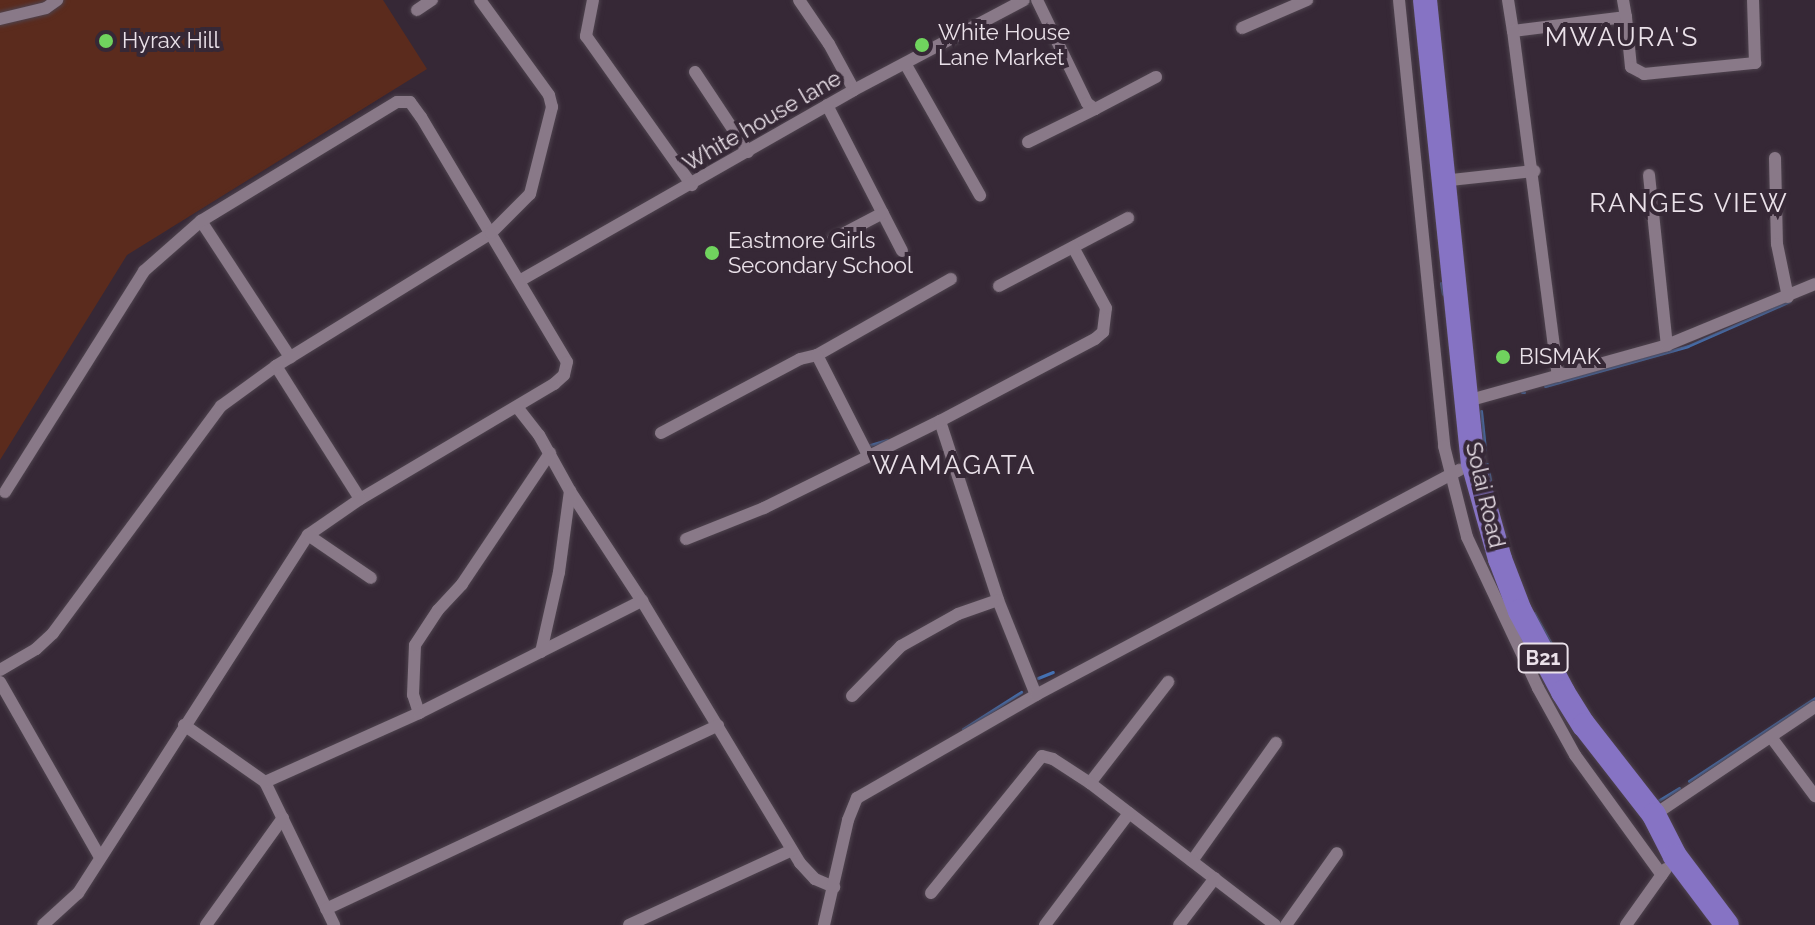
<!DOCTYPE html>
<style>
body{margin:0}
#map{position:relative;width:1815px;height:925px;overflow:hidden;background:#362836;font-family:Raleway,sans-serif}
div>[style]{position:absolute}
.green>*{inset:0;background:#5b2b1d}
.stream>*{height:3px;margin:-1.5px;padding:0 1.5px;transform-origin:1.5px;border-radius:1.5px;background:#4472b5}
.roads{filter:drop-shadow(0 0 2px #4e434e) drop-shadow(0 0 2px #4e434e)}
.street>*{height:12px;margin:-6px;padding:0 6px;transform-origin:6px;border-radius:6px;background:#897988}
.highway>*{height:24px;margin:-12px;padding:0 12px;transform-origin:12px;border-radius:12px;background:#8673c4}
.dots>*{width:22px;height:22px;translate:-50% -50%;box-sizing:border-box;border:4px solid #362836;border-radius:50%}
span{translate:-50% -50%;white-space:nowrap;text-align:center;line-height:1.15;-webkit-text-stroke:8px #362836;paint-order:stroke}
.shield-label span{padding:2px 6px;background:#362836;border:2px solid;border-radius:6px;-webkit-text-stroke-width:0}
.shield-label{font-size:20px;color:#eae1e9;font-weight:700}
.poi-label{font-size:22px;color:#eae1e9}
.left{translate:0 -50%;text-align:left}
.street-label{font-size:22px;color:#eae1e9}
.quarter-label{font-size:26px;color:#eae1e9;letter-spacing:2px}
</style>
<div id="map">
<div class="green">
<i style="clip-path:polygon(0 0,383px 0,427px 69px,127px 255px,0 460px)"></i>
</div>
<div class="stream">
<i style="left:1441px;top:283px;width:11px;rotate:80deg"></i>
<i style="left:1545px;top:386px;width:148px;rotate:-15.6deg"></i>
<i style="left:1688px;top:346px;width:111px;rotate:-23.8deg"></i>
<i style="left:1522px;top:392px;width:2px"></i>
<i style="left:1481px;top:411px;width:39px;rotate:84deg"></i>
<i style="left:867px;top:446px;width:21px;rotate:-17deg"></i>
<i style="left:1487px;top:464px;width:16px;rotate:79deg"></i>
<i style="left:1534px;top:613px;width:56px;rotate:61.1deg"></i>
<i style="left:1038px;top:678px;width:16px;rotate:-22deg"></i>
<i style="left:963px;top:729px;width:69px;rotate:-32.5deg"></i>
<i style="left:1689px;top:781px;width:151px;rotate:-33.4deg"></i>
<i style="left:1656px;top:802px;width:27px;rotate:-31deg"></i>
</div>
<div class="roads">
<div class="street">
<i style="left:593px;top:0;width:37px;rotate:101deg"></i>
<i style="left:586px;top:36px;width:183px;rotate:54.6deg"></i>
<i style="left:799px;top:0;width:53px;rotate:55.7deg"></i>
<i style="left:829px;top:44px;width:52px;rotate:61.5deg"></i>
<i style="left:1037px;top:0;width:114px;rotate:64.1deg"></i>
<i style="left:1087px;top:103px;width:10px;rotate:37deg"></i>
<i style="left:1095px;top:109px;width:69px;rotate:-27.7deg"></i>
<i style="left:1399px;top:0;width:448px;rotate:84.2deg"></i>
<i style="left:1444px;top:446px;width:94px;rotate:75.8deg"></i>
<i style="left:1467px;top:537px;width:167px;rotate:64.8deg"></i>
<i style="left:1538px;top:688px;width:77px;rotate:61.1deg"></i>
<i style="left:1575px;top:755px;width:148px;rotate:54.1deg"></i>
<i style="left:1508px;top:0;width:31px;rotate:81deg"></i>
<i style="left:1513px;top:31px;width:114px;rotate:-7.1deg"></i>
<i style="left:1626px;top:17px;width:50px;rotate:84.3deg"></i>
<i style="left:1631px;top:67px;width:15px;rotate:28deg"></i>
<i style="left:1644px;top:74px;width:112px;rotate:-5.7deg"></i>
<i style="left:1755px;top:63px;width:63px;rotate:-91.8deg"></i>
<i style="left:1623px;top:0;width:17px;rotate:80deg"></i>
<i style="left:417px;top:10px;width:18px;rotate:-34deg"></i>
<i style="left:0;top:19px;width:47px;rotate:-13.4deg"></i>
<i style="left:46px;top:8px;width:14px;rotate:-36deg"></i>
<i style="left:1242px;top:28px;width:71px;rotate:-23.3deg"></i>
<i style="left:1513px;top:31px;width:348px;rotate:82.6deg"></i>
<i style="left:906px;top:65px;width:150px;rotate:60.4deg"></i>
<i style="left:695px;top:72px;width:96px;rotate:56.5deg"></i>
<i style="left:827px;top:105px;width:164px;rotate:62.8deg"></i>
<i style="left:1028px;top:142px;width:75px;rotate:-26.2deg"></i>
<i style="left:1775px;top:158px;width:86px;rotate:88.7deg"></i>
<i style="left:1777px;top:244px;width:54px;rotate:78.3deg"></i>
<i style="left:1649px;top:175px;width:171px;rotate:84deg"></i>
<i style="left:1442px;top:181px;width:93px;rotate:-6.2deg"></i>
<i style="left:201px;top:221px;width:163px;rotate:56.8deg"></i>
<i style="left:833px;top:239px;width:56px;rotate:-27.5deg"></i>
<i style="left:521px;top:280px;width:383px;rotate:-29.7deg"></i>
<i style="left:854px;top:90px;width:192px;rotate:-27.9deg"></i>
<i style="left:999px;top:286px;width:146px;rotate:-27.8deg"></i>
<i style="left:817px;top:355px;width:154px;rotate:-29.6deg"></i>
<i style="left:276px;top:366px;width:157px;rotate:57.7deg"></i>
<i style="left:1467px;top:401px;width:208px;rotate:-15.6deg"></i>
<i style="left:1667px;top:345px;width:160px;rotate:-22.4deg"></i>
<i style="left:517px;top:407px;width:36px;rotate:52deg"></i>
<i style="left:539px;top:435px;width:64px;rotate:61deg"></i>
<i style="left:570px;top:491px;width:131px;rotate:56.8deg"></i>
<i style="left:642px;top:601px;width:306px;rotate:58.9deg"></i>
<i style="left:800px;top:863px;width:22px;rotate:47deg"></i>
<i style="left:815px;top:879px;width:21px;rotate:23deg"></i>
<i style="left:940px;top:421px;width:188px;rotate:72deg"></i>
<i style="left:998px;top:600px;width:102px;rotate:68.2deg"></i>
<i style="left:661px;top:433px;width:157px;rotate:-28deg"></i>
<i style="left:800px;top:359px;width:17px;rotate:-13deg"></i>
<i style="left:817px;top:355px;width:112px;rotate:63deg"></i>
<i style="left:5px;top:492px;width:261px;rotate:-57.8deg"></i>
<i style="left:144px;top:271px;width:76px;rotate:-41.3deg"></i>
<i style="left:201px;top:221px;width:229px;rotate:-31.3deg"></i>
<i style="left:397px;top:102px;width:13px"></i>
<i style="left:410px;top:102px;width:19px;rotate:54deg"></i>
<i style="left:421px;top:117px;width:285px;rotate:59.2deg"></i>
<i style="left:567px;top:362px;width:13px;rotate:103deg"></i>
<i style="left:564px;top:375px;width:13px;rotate:138deg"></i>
<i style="left:554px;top:384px;width:226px;rotate:149.3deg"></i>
<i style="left:360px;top:499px;width:63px;rotate:145.3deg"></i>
<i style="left:308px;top:535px;width:426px;rotate:122.7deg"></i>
<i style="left:78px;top:893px;width:47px;rotate:137.6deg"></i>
<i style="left:308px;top:535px;width:76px;rotate:34.3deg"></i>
<i style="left:686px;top:539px;width:84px;rotate:-21.7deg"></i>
<i style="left:764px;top:508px;width:196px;rotate:-26.3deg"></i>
<i style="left:940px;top:421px;width:175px;rotate:-27.9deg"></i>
<i style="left:1095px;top:339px;width:11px;rotate:-41deg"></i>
<i style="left:1103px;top:332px;width:24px;rotate:-83deg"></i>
<i style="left:1106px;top:308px;width:69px;rotate:-118.4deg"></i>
<i style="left:541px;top:652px;width:82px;rotate:-77.3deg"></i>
<i style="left:559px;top:572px;width:82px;rotate:-82.3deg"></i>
<i style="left:0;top:670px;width:42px;rotate:-30.3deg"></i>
<i style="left:36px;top:649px;width:23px;rotate:-43deg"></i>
<i style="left:53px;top:633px;width:282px;rotate:-53.5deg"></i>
<i style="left:221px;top:406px;width:68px;rotate:-36deg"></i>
<i style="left:276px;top:366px;width:253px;rotate:-31.7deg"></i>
<i style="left:491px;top:233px;width:55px;rotate:-45deg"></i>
<i style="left:530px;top:194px;width:90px;rotate:-75.8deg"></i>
<i style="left:552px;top:107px;width:12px;rotate:-104deg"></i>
<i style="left:549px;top:95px;width:117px;rotate:-126deg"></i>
<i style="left:0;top:682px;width:202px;rotate:60.3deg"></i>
<i style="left:852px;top:696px;width:70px;rotate:-45.6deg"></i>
<i style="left:901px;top:646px;width:65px;rotate:-29.3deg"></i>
<i style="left:958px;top:614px;width:42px;rotate:-19.3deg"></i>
<i style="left:419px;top:713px;width:19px;rotate:-108deg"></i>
<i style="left:413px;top:695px;width:50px;rotate:-87.7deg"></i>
<i style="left:415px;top:645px;width:42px;rotate:-56.7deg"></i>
<i style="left:438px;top:610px;width:35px;rotate:-47deg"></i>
<i style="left:462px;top:584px;width:158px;rotate:-56.1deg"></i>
<i style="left:184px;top:725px;width:99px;rotate:35.1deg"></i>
<i style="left:265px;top:782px;width:159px;rotate:64.2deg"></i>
<i style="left:1771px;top:737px;width:74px;rotate:53.3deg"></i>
<i style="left:265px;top:782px;width:169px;rotate:-24.1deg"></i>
<i style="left:419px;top:713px;width:250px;rotate:-26.7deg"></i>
<i style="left:1090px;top:783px;width:128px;rotate:-52.3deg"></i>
<i style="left:1654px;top:815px;width:194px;rotate:-33.9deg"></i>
<i style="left:1192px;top:861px;width:145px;rotate:-54.6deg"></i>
<i style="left:931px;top:893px;width:176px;rotate:-51deg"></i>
<i style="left:1042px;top:756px;width:11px;rotate:15deg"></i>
<i style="left:1053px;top:759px;width:44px;rotate:33deg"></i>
<i style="left:1090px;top:783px;width:233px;rotate:37.5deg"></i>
<i style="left:326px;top:909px;width:433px;rotate:-25.1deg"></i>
<i style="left:206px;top:925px;width:132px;rotate:-54.3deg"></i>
<i style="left:629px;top:925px;width:179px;rotate:-24.7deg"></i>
<i style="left:824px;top:925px;width:108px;rotate:-77.1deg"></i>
<i style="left:848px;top:820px;width:24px;rotate:-68deg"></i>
<i style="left:857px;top:798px;width:207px;rotate:-29.9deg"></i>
<i style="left:1036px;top:695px;width:480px;rotate:-28deg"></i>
<i style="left:1045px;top:925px;width:140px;rotate:-53.1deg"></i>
<i style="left:1179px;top:925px;width:59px;rotate:-52.5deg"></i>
<i style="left:1286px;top:925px;width:88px;rotate:-54.7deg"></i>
<i style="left:1626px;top:925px;width:69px;rotate:-54.5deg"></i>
</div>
<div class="highway">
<i style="left:1425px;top:0;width:465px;rotate:84.1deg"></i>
<i style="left:1473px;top:463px;width:100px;rotate:74.3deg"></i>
<i style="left:1500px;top:559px;width:56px;rotate:69deg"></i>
<i style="left:1520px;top:611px;width:92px;rotate:62deg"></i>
<i style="left:1563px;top:692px;width:39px;rotate:58deg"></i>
<i style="left:1584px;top:725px;width:114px;rotate:52.1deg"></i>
<i style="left:1654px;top:815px;width:46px;rotate:62.9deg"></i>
<i style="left:1675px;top:856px;width:86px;rotate:53deg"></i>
</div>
</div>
<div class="dots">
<i style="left:106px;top:41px;background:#70d35e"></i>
<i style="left:922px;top:45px;background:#70d35e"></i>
<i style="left:712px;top:253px;background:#70d35e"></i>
<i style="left:1503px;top:357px;background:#70d35e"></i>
</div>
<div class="shield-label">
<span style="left:1543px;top:658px">B21</span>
</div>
<div class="poi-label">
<span class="left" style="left:938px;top:45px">White House<br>Lane Market</span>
<span class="left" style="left:122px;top:41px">Hyrax Hill</span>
<span class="left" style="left:728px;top:253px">Eastmore Girls<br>Secondary School</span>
<span class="left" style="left:1519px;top:357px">BISMAK</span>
</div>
<div class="street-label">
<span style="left:762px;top:121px;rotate:-30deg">White house lane</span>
<span style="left:1485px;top:495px;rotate:77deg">Solai Road</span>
</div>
<div class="quarter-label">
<span style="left:1622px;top:38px">MWAURA'S</span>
<span style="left:1689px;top:204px">RANGES VIEW</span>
<span style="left:954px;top:466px">WAMAGATA</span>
</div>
</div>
